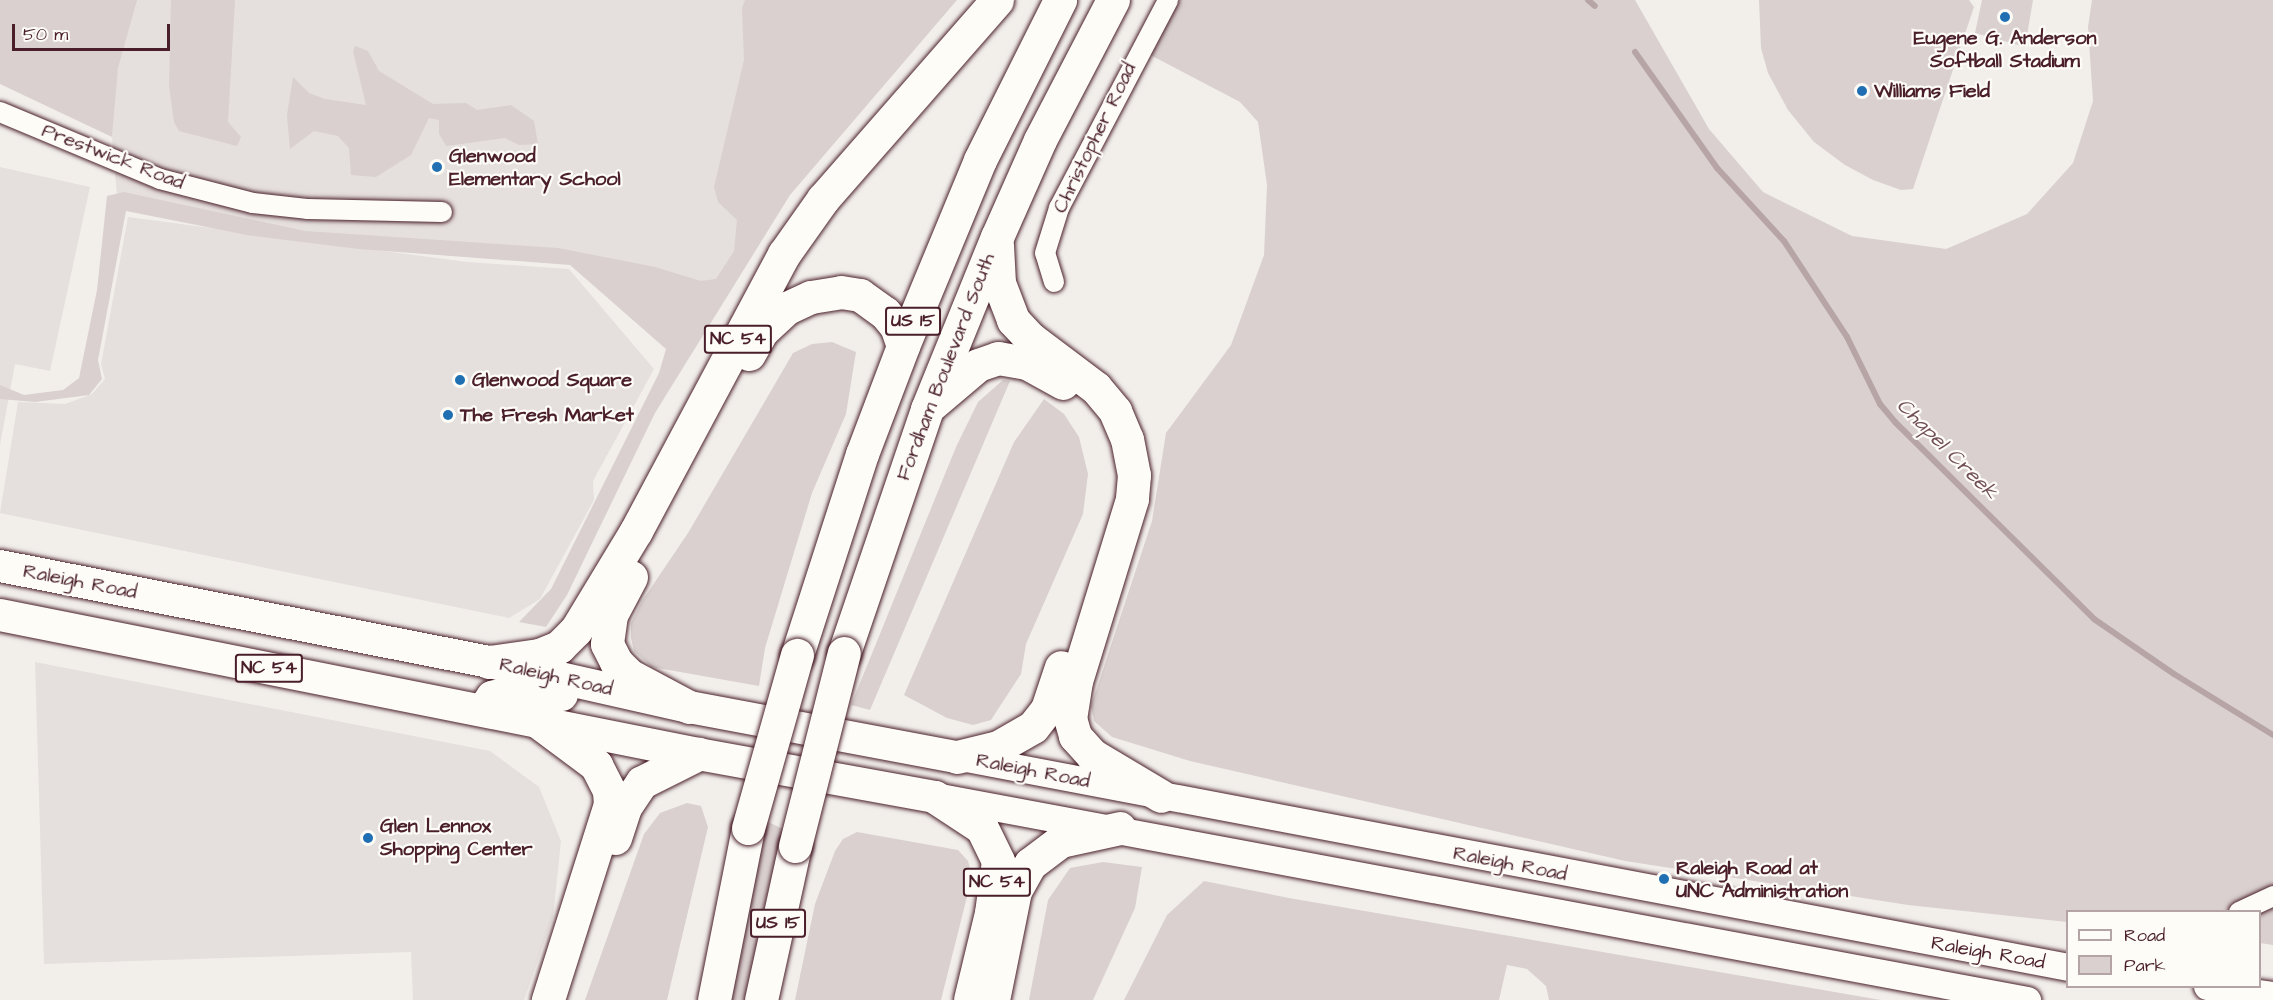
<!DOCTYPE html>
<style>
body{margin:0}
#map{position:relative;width:2273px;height:1000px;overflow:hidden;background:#f2efeb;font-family:"Architects Daughter",sans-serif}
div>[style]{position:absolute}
.built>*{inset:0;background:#e5dfdd}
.green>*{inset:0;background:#d9d0cf}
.stream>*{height:6px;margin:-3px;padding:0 3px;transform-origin:3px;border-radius:3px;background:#b7a5a6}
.roads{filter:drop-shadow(0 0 2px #4a1f2b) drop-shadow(0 0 2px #4a1f2b)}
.street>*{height:20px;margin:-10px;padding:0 10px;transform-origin:10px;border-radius:10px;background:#fdfcf7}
.secondary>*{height:27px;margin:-13.5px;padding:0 13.5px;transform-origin:13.5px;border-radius:13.5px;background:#fdfcf7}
.primary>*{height:32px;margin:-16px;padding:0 16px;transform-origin:16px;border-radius:16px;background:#fdfcf7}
.highway>*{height:33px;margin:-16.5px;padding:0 16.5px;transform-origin:16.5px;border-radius:16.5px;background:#fdfcf7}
.bridges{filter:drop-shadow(0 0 2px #4a1f2b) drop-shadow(0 0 2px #4a1f2b)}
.highway-bridge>*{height:33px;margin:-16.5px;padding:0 16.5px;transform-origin:16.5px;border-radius:16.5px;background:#fdfcf7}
.dots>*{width:16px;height:16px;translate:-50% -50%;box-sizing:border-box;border:3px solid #fdfcf7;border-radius:50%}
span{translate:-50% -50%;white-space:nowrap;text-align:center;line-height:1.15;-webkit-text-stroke:4.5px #fdfcf7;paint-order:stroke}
.shield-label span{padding:2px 4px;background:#fdfcf7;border:2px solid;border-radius:4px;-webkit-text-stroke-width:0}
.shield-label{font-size:18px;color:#4a1f2b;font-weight:700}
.poi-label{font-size:20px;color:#4a1f2b;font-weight:700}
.left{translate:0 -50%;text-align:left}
.street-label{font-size:20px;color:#4a1f2b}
.water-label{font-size:21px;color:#704e56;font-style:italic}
.legend{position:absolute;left:2066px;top:910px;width:195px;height:78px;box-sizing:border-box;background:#fdfcf7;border:2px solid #b5a4a5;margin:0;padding:8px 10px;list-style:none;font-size:18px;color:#4a1f2b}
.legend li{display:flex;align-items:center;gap:12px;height:30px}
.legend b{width:30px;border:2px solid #b5a4a5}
.scale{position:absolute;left:12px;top:24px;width:158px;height:27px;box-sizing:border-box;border:3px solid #4a1f2b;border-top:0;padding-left:8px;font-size:18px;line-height:21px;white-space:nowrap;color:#4a1f2b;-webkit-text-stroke:4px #fdfcf7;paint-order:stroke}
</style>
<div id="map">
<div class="built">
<i style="clip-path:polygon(123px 0,788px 0,745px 244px,707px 305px,543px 250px,295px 234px,117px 196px,112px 137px)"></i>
<i style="clip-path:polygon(0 167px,90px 187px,50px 371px,15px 364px,0 445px)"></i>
<i style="clip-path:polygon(128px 217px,467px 262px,569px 269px,654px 369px,593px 481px,594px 500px,540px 599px,509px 618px,0 513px,18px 402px,65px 404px,92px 394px,105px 379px,101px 364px)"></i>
<i style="clip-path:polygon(35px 662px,490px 751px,539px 787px,561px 841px,553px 917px,524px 1000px,413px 1000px,411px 952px,44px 964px)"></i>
</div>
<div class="green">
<i style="clip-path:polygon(0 0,137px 0,118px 68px,112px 137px,0 84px)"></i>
<i style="clip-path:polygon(171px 0,235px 0,228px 122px,241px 137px,237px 146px,179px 131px,174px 122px,169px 86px)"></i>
<i style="clip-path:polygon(745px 0,957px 0,790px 195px,655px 413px,567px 595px,546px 627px,519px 622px,551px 589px,659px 373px,666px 349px,570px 265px,359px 249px,247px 235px,126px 211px,98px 360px,102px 379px,89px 395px,35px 402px,0 399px,0 385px,24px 395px,63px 390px,79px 378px,97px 290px,107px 196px,124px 192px,305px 231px,558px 248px,655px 267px,701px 281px,716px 279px,734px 251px,737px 220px,718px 202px,714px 187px,744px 60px,742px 8px)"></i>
<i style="clip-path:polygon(1168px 0,1635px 0,1709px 129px,1763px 192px,1852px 236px,1946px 249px,2027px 214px,2073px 163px,2093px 101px,2088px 27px,2092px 0,2273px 0,2273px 945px,2260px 943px,2260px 912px,2068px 912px,2067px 922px,1908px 905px,1625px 861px,1190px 761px,1112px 737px,1094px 721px,1091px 706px,1152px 521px,1166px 433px,1231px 345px,1264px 255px,1267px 185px,1258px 122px,1240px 102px,1139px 49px)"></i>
<i style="clip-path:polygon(1759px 0,1969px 0,1974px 7px,1913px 189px,1901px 190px,1873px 180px,1845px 165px,1814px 142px,1788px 110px,1768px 73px,1761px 48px)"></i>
<i style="clip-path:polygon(1982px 0,2033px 0,2025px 47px,1975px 33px)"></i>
<i style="clip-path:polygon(355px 46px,368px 51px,379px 71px,433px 104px,466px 103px,477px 110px,511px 105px,534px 121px,538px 144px,519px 145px,505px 138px,446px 146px,439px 134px,439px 120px,429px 118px,411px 155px,376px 177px,351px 175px,349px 148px,338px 136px,314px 131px,290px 149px,287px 115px,293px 77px,309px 93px,325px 99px,366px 105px,353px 51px)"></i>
<i style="clip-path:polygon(832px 342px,856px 352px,846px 414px,812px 493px,765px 648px,759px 686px,652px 667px,634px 651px,631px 638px,631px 623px,642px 601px,688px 533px,793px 353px,812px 344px)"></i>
<i style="clip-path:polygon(1003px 380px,1010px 381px,870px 710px,851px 705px,956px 447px,978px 402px)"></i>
<i style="clip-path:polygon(1044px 399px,1064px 414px,1079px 437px,1088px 474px,1083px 514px,1026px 644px,1021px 674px,991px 720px,973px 725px,947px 718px,904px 695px,1014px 442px)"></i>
<i style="clip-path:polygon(687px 803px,701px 806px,708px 827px,667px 1000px,585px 1000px,644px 834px,660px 813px)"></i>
<i style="clip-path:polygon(766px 821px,783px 829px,750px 1000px,724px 1000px)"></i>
<i style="clip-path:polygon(857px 832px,958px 850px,968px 861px,972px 877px,941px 1000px,795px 1000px,815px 904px,835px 851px,843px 839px)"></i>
<i style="clip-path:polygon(1103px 862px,1142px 867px,1135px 908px,1093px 1000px,1029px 1000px,1048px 900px,1070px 868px)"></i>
<i style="clip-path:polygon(1204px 881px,1289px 898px,1881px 1000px,1549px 1000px,1546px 986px,1527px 969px,1507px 965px,1499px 1000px,1124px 1000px,1167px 915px)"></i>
</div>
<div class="stream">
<i style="left:1588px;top:0;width:9px;rotate:41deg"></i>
<i style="left:1635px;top:52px;width:142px;rotate:54.7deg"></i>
<i style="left:1717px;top:168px;width:99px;rotate:47.5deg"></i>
<i style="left:1784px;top:241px;width:115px;rotate:56.7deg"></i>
<i style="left:1847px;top:337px;width:75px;rotate:63.8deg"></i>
<i style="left:1880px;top:404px;width:23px;rotate:50deg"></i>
<i style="left:1895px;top:422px;width:280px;rotate:44.7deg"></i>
<i style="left:2094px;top:619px;width:97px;rotate:34.5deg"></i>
<i style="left:2174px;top:674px;width:116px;rotate:31.6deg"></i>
</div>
<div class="roads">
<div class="street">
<i style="left:0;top:112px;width:173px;rotate:22.7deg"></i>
<i style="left:160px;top:179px;width:96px;rotate:14.5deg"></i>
<i style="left:253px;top:203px;width:54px;rotate:6.3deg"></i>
<i style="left:307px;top:209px;width:135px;rotate:1.3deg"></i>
<i style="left:1054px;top:282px;width:30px;rotate:-107deg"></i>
<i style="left:1045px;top:253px;width:47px;rotate:-72.7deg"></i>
<i style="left:1059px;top:208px;width:235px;rotate:-62.3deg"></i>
<i style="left:2239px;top:912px;width:38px;rotate:-25deg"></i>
</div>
<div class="secondary">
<i style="left:961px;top:757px;width:1127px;rotate:10.74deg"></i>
<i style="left:940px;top:797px;width:1106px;rotate:10.58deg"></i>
<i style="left:2207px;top:986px;width:67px;rotate:7.8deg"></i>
</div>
<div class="primary">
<i style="left:0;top:566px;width:498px;rotate:11.1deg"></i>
<i style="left:489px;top:662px;width:205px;rotate:12.7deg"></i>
<i style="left:689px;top:707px;width:273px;rotate:10.6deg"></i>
<i style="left:0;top:615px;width:712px;rotate:11.26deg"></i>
<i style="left:698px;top:754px;width:241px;rotate:10.3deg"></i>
<i style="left:483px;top:710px;width:16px;rotate:-55deg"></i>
<i style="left:492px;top:697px;width:18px;rotate:-16deg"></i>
<i style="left:509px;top:692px;width:53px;rotate:3.2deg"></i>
</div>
<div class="highway">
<i style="left:997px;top:245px;width:38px;rotate:87deg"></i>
<i style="left:999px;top:283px;width:40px;rotate:69deg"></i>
<i style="left:1013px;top:320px;width:26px;rotate:47deg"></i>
<i style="left:1031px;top:339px;width:81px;rotate:37deg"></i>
<i style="left:1096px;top:388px;width:30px;rotate:50deg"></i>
<i style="left:1115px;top:411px;width:30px;rotate:67deg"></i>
<i style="left:1127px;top:439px;width:37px;rotate:79deg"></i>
<i style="left:1134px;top:475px;width:24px;rotate:95deg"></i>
<i style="left:1132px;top:499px;width:190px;rotate:107.1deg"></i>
<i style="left:1076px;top:681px;width:37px;rotate:99deg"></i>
<i style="left:1070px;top:718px;width:19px;rotate:74deg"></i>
<i style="left:1075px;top:736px;width:25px;rotate:48deg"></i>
<i style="left:1092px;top:755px;width:80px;rotate:30.7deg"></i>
<i style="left:749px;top:354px;width:25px;rotate:-61deg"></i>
<i style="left:761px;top:332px;width:35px;rotate:-43deg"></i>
<i style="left:787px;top:308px;width:26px;rotate:-25deg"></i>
<i style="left:811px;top:297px;width:30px;rotate:-9deg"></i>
<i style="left:841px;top:292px;width:19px;rotate:9deg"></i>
<i style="left:860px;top:295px;width:31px;rotate:36deg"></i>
<i style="left:885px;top:313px;width:17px;rotate:50deg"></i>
<i style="left:896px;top:326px;width:21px;rotate:71deg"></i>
<i style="left:932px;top:404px;width:60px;rotate:-40.3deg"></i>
<i style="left:978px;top:365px;width:21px;rotate:-19deg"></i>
<i style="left:998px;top:358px;width:29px;rotate:10deg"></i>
<i style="left:1027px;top:363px;width:41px;rotate:29.1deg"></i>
<i style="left:631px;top:577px;width:43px;rotate:117.8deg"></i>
<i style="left:611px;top:615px;width:29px;rotate:98deg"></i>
<i style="left:607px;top:644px;width:20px;rotate:63deg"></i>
<i style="left:616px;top:662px;width:18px;rotate:45deg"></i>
<i style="left:629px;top:675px;width:68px;rotate:28.1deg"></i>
<i style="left:844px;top:653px;width:258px;rotate:-71.2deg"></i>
<i style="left:927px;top:409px;width:186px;rotate:-67.9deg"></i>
<i style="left:997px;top:237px;width:106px;rotate:-66.1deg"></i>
<i style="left:1040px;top:140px;width:158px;rotate:-62.5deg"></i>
<i style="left:797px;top:655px;width:211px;rotate:-72.1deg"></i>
<i style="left:862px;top:454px;width:116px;rotate:-69.2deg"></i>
<i style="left:903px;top:346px;width:201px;rotate:-67.5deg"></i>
<i style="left:980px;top:160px;width:179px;rotate:-63.4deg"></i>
<i style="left:489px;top:662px;width:50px;rotate:-8deg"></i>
<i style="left:539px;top:655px;width:22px;rotate:-22deg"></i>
<i style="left:559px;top:647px;width:24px;rotate:-45deg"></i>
<i style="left:576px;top:630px;width:116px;rotate:-58.8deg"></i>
<i style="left:636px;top:531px;width:314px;rotate:-61.9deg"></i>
<i style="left:784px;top:254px;width:67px;rotate:-54.7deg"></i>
<i style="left:823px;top:199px;width:264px;rotate:-48.8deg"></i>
<i style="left:537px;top:721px;width:74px;rotate:36.7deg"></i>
<i style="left:596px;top:765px;width:29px;rotate:63deg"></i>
<i style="left:609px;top:791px;width:13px;rotate:86deg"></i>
<i style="left:610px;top:804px;width:206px;rotate:107.6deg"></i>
<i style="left:957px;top:757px;width:42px;rotate:-13.7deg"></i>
<i style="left:998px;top:747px;width:40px;rotate:-29.7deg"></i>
<i style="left:1033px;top:727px;width:23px;rotate:-52deg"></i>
<i style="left:1047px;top:709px;width:44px;rotate:-71.6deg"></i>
<i style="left:935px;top:797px;width:56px;rotate:33.4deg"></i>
<i style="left:982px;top:828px;width:37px;rotate:64deg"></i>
<i style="left:998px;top:861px;width:52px;rotate:97.7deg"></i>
<i style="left:991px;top:913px;width:89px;rotate:103.6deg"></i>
<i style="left:615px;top:838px;width:33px;rotate:-72deg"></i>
<i style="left:625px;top:807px;width:30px;rotate:-56deg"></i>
<i style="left:642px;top:782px;width:63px;rotate:-26.6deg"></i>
<i style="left:714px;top:1000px;width:175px;rotate:-78.8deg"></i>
<i style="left:761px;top:1000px;width:158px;rotate:-77.6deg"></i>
<i style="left:993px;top:1000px;width:111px;rotate:-78.6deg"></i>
<i style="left:1015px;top:891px;width:31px;rotate:-61deg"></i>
<i style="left:1030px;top:864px;width:39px;rotate:-37deg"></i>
<i style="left:1061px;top:841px;width:60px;rotate:-12.4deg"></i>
</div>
</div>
<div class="bridges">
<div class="highway-bridge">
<i style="left:748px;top:828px;width:180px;rotate:-74.2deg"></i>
<i style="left:795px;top:846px;width:199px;rotate:-75.8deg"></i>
</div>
</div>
<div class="dots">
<i style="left:2005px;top:17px;background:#1f6fb2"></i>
<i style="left:1862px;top:91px;background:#1f6fb2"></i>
<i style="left:437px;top:167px;background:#1f6fb2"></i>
<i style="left:460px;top:380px;background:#1f6fb2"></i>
<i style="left:448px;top:415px;background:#1f6fb2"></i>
<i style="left:368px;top:838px;background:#1f6fb2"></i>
<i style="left:1664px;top:879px;background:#1f6fb2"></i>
</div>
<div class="shield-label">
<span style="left:913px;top:321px">US 15</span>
<span style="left:738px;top:339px">NC 54</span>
<span style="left:269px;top:668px">NC 54</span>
<span style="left:997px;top:882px">NC 54</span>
<span style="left:778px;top:923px">US 15</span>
</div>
<div class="poi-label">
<span style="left:2005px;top:50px">Eugene G. Anderson<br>Softball Stadium</span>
<span class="left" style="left:1874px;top:91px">Williams Field</span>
<span class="left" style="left:449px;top:168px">Glenwood<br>Elementary School</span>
<span class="left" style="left:472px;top:380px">Glenwood Square</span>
<span class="left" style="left:460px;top:415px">The Fresh Market</span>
<span class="left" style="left:380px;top:838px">Glen Lennox<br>Shopping Center</span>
<span class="left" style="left:1676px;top:880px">Raleigh Road at<br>UNC Administration</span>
</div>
<div class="street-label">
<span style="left:1095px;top:138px;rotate:-64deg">Christopher Road</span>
<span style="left:113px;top:157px;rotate:21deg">Prestwick Road</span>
<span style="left:946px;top:367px;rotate:-69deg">Fordham Boulevard South</span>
<span style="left:80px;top:582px;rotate:11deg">Raleigh Road</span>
<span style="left:556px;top:677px;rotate:13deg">Raleigh Road</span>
<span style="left:1033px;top:771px;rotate:11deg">Raleigh Road</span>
<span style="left:1510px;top:864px;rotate:11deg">Raleigh Road</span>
<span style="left:1988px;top:953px;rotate:10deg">Raleigh Road</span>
</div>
<div class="water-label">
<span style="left:1947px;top:449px;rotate:45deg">Chapel Creek</span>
</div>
<ul class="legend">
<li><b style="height:8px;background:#fdfcf7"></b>Road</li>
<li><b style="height:16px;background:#d9d0cf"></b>Park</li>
</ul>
<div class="scale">50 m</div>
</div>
